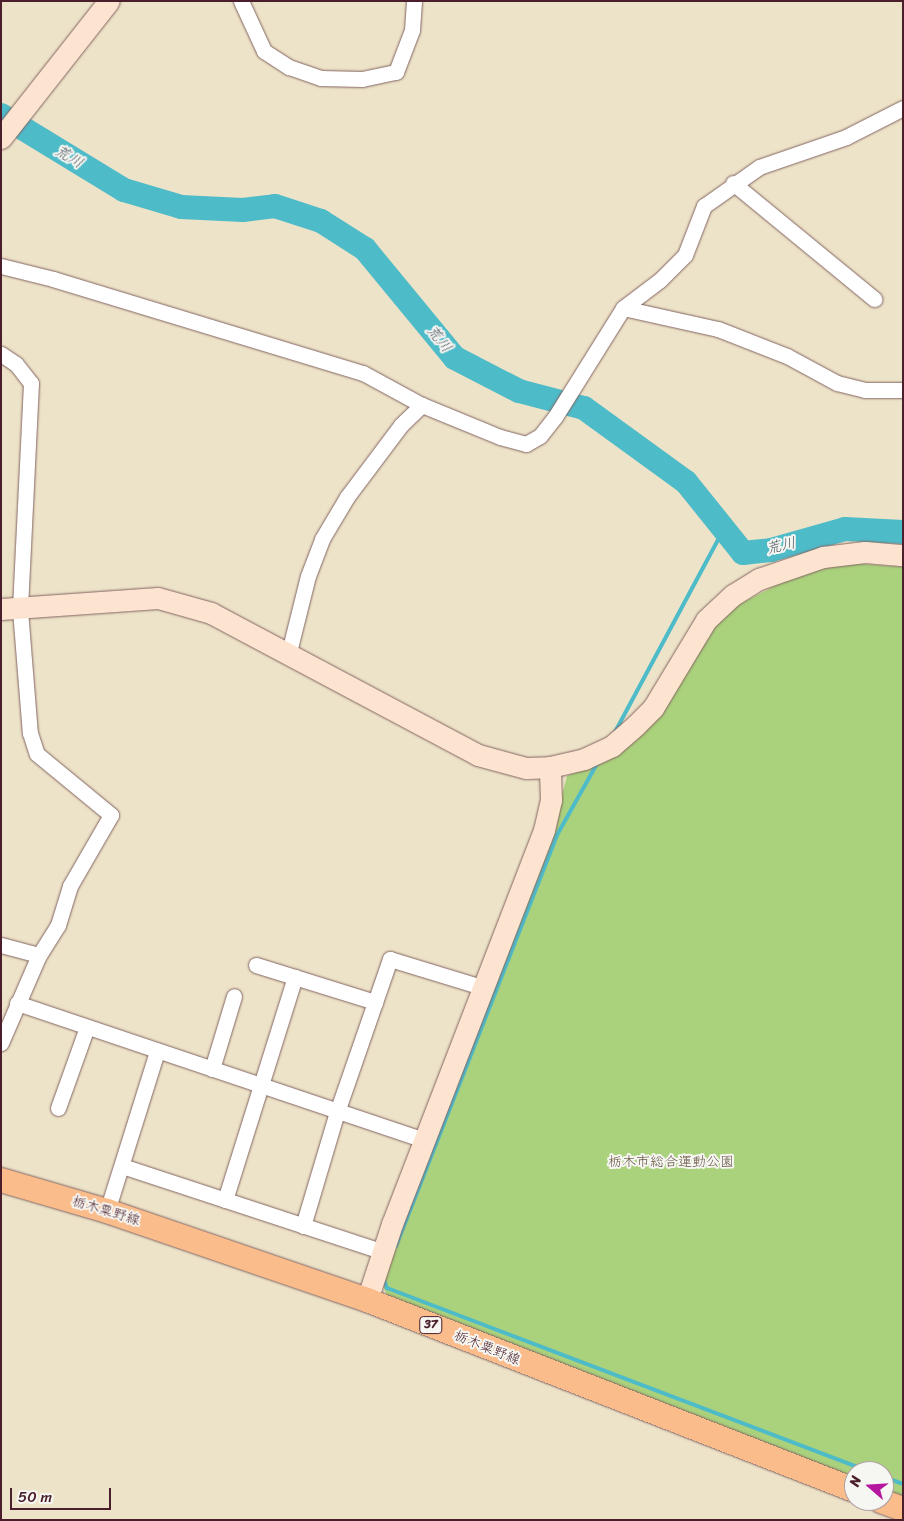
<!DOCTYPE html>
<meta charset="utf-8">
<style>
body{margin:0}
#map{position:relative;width:904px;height:1521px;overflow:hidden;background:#ede3c8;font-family:Sriracha,"Klee One",sans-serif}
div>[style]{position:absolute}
.green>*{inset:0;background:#aad17c}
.stream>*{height:4px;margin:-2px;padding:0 2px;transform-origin:2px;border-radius:2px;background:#4ebbc9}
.river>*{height:24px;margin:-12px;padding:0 12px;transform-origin:12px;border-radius:12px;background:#4ebbc9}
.roads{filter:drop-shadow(0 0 1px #836462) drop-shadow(0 0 1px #836462)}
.street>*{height:15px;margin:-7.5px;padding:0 7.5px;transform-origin:7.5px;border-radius:7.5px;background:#fff}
.secondary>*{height:21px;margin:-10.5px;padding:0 10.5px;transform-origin:10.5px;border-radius:10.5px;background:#fde4d0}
.primary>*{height:24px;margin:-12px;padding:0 12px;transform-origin:12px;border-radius:12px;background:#f9bc8a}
span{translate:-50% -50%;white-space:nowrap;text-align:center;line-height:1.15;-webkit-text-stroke:4px #f6f6f2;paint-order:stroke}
.shield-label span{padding:1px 4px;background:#f6f6f2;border:1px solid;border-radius:4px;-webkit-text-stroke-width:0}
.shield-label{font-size:12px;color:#4a1f2b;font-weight:700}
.park-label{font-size:14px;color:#675443}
.street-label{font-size:14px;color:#4a1f2b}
.water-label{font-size:15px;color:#4b5662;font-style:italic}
.frame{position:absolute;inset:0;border:2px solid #4a1f2b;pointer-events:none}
.north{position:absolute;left:844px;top:1461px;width:50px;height:50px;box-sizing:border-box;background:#f6f6f2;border:1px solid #b1a0a2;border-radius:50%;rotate:289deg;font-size:14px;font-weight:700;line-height:20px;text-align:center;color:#4a1f2b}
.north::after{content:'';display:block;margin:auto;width:18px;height:22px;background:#b5179e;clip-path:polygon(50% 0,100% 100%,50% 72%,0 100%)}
.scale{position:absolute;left:10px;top:1488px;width:101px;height:22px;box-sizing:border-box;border:2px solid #4a1f2b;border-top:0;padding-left:6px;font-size:15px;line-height:18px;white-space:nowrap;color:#4a1f2b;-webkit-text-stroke:4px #f6f6f2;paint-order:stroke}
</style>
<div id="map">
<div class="green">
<i style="clip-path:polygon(850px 563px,903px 567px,903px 1499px,884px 1492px,884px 1471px,854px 1471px,854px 1480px,390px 1300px,382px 1285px,381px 1272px,553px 830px,567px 776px,612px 756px,637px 740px,668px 697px,698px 646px,727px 611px,795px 575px)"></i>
</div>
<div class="stream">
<i style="left:615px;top:732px;width:230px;rotate:-61.8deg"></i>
<i style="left:396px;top:1246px;width:441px;rotate:-68.6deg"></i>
<i style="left:557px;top:835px;width:84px;rotate:-60.7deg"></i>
<i style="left:383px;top:1278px;width:11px;rotate:68deg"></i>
<i style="left:387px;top:1288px;width:515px;rotate:20.83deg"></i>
<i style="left:884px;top:1477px;width:20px;rotate:20deg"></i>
</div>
<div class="river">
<i style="left:1px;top:115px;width:144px;rotate:31.4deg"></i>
<i style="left:124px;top:190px;width:59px;rotate:16.6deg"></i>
<i style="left:181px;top:207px;width:62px;rotate:2.8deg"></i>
<i style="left:243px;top:210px;width:32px;rotate:-7deg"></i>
<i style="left:275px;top:206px;width:48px;rotate:18.1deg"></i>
<i style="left:321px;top:221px;width:52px;rotate:32.5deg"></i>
<i style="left:365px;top:249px;width:141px;rotate:50.5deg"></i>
<i style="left:455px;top:358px;width:72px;rotate:27.3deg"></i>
<i style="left:519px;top:391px;width:67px;rotate:14.7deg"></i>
<i style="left:584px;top:408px;width:126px;rotate:36deg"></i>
<i style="left:686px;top:482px;width:91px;rotate:51.2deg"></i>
<i style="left:743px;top:553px;width:28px;rotate:-6deg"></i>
<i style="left:771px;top:550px;width:77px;rotate:-15.8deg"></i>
<i style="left:845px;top:529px;width:58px;rotate:3deg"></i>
</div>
<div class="roads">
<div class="street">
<i style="left:241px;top:1px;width:55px;rotate:65.3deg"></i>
<i style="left:264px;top:51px;width:30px;rotate:33deg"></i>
<i style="left:289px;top:67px;width:34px;rotate:19deg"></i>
<i style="left:321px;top:78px;width:41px;rotate:1.4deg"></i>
<i style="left:362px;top:79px;width:35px;rotate:-12deg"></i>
<i style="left:396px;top:72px;width:45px;rotate:-69.1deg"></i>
<i style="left:412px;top:30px;width:29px;rotate:-86deg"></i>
<i style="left:733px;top:183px;width:183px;rotate:39.4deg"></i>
<i style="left:1px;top:266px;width:54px;rotate:14deg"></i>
<i style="left:53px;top:279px;width:324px;rotate:16.9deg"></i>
<i style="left:363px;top:373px;width:67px;rotate:28.5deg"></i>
<i style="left:422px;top:405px;width:84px;rotate:22.3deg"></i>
<i style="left:500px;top:437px;width:27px;rotate:15deg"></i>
<i style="left:526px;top:444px;width:16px;rotate:-30deg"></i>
<i style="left:540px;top:436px;width:24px;rotate:-52deg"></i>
<i style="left:555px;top:417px;width:128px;rotate:-58deg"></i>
<i style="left:623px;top:308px;width:46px;rotate:-37.1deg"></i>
<i style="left:660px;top:280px;width:35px;rotate:-45deg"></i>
<i style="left:685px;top:255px;width:53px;rotate:-68.8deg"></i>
<i style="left:704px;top:206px;width:67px;rotate:-35.3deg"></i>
<i style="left:759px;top:167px;width:92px;rotate:-19deg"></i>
<i style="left:846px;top:137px;width:64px;rotate:-27deg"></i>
<i style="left:623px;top:308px;width:97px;rotate:12.5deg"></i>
<i style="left:718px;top:329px;width:74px;rotate:21.4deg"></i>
<i style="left:787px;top:356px;width:57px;rotate:28.4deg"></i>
<i style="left:837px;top:383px;width:29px;rotate:14deg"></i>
<i style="left:865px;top:390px;width:38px"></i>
<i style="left:1px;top:354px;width:18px;rotate:34deg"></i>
<i style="left:16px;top:364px;width:24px;rotate:52deg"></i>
<i style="left:31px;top:383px;width:227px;rotate:92.8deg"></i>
<i style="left:20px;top:610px;width:123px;rotate:85.4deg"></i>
<i style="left:30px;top:733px;width:22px;rotate:72deg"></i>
<i style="left:37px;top:754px;width:96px;rotate:39.5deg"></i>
<i style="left:111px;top:815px;width:82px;rotate:120deg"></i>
<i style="left:70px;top:886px;width:41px;rotate:107.1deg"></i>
<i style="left:58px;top:925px;width:36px;rotate:122deg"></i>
<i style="left:289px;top:652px;width:78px;rotate:-76deg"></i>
<i style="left:308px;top:576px;width:40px;rotate:-69deg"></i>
<i style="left:322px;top:539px;width:49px;rotate:-59.2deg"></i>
<i style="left:347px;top:497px;width:90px;rotate:-53.1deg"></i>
<i style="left:401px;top:425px;width:29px;rotate:-44deg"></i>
<i style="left:1px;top:945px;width:39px;rotate:15deg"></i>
<i style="left:39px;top:955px;width:96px;rotate:113.4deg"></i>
<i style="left:256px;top:965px;width:125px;rotate:17.3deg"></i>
<i style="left:17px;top:1003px;width:430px;rotate:18.6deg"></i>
<i style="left:212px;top:1069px;width:76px;rotate:-73.2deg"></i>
<i style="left:58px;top:1108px;width:86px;rotate:-70.3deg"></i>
<i style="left:122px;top:1166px;width:275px;rotate:18.2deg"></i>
<i style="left:225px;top:1200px;width:234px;rotate:-72.6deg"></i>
<i style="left:107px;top:1211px;width:168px;rotate:-72.6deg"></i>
<i style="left:303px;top:1226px;width:119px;rotate:-73.4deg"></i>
<i style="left:337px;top:1112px;width:162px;rotate:-70.9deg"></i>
<i style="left:390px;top:959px;width:99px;rotate:17deg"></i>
</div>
<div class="secondary">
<i style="left:1px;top:138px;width:174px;rotate:-51.8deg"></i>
<i style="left:1px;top:609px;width:157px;rotate:-4deg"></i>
<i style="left:158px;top:598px;width:55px;rotate:15.8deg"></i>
<i style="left:211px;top:613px;width:302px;rotate:28deg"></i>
<i style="left:478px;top:755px;width:50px;rotate:15.2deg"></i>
<i style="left:526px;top:768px;width:24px;rotate:-2deg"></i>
<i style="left:550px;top:767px;width:35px;rotate:-13deg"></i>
<i style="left:584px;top:759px;width:31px;rotate:-25deg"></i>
<i style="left:612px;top:746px;width:32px;rotate:-41deg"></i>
<i style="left:636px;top:725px;width:24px;rotate:-45deg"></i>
<i style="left:653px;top:708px;width:103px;rotate:-58.9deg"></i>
<i style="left:706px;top:620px;width:37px;rotate:-43deg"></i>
<i style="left:733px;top:595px;width:31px;rotate:-32deg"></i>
<i style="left:759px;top:579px;width:68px;rotate:-19deg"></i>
<i style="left:823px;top:557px;width:42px;rotate:-6.8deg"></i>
<i style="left:865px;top:552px;width:38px;rotate:5deg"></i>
<i style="left:367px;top:1300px;width:80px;rotate:-71.8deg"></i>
<i style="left:392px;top:1224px;width:422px;rotate:-68.9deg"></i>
<i style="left:544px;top:830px;width:31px;rotate:-77deg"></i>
<i style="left:551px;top:800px;width:33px;rotate:-92deg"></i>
</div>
<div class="primary">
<i style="left:1px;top:1180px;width:110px;rotate:16.3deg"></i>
<i style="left:107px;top:1211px;width:275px;rotate:18.9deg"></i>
<i style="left:367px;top:1300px;width:523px;rotate:21.31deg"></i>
<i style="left:881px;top:1501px;width:23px;rotate:20deg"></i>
</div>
</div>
<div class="shield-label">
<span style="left:431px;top:1325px">37</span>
</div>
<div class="park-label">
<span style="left:671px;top:1162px">栃木市総合運動公園</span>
</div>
<div class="street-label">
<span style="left:106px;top:1211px;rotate:17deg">栃木粟野線</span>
<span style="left:487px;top:1348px;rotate:22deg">栃木粟野線</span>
</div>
<div class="water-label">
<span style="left:69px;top:157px;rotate:31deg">荒川</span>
<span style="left:439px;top:339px;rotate:51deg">荒川</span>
<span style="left:781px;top:546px;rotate:-13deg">荒川</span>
</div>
<div class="frame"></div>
<div class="north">N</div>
<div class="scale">50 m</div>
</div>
